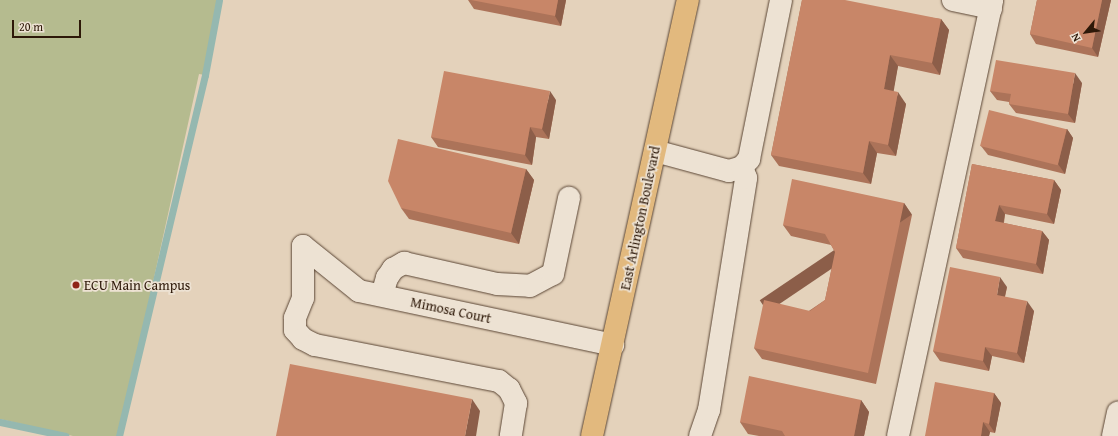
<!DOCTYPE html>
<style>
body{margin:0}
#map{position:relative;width:1118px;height:436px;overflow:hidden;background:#e4d2bb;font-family:"Gentium Book Plus",serif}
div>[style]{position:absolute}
.green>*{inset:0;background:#b5bb8f}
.stream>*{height:7px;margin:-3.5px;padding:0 3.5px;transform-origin:3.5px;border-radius:3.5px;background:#95b8b0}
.roads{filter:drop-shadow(0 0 1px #5b4635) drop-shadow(0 0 1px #5b4635)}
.minor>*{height:22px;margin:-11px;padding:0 11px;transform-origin:11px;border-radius:11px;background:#ede2d3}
.major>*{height:22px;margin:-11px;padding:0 11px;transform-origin:11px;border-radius:11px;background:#e2b97e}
.wall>*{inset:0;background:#ac7359}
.shaded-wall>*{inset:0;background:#8c5e49;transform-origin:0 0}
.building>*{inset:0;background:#c88668;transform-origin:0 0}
.dots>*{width:11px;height:11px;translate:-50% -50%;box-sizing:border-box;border:2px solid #ede2d3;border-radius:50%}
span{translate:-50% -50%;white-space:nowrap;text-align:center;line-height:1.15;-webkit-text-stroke:3.5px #ede2d3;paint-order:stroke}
.street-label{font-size:14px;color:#2d1808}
.poi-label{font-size:14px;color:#2d1808}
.left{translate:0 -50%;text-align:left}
.north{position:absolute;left:1066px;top:12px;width:40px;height:40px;-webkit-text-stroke:3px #ede2d3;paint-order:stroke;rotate:241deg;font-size:11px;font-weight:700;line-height:16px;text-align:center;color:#2d1808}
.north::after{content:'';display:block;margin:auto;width:14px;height:18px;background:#2d1808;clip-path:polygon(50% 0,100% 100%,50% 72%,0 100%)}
.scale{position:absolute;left:12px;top:20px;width:69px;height:18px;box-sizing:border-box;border:2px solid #2d1808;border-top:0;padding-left:5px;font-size:12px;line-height:14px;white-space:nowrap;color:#2d1808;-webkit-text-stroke:3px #ede2d3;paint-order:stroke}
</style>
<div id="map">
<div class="green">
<i style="clip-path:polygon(0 0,219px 0,205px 75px,199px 74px,119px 436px,73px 436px,0 419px)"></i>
</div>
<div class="stream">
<i style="left:0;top:422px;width:67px;rotate:12deg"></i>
<i style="left:119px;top:436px;width:371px;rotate:-76.6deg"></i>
<i style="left:205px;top:75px;width:76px;rotate:-79.4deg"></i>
</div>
<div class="roads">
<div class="minor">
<i style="left:953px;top:0;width:39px;rotate:12deg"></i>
<i style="left:655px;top:151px;width:77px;rotate:15.1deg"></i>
<i style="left:729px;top:171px;width:14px;rotate:-17deg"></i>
<i style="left:742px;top:167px;width:11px;rotate:-49deg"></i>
<i style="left:749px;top:159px;width:162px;rotate:-78.6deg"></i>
<i style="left:303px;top:246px;width:52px;rotate:90deg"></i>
<i style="left:303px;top:298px;width:22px;rotate:112deg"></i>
<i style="left:295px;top:318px;width:12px;rotate:90deg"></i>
<i style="left:295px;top:330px;width:12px;rotate:48deg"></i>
<i style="left:303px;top:339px;width:13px;rotate:27deg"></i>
<i style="left:315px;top:345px;width:187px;rotate:11.1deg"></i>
<i style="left:499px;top:381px;width:13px;rotate:39deg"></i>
<i style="left:509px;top:389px;width:16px;rotate:63deg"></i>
<i style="left:516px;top:403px;width:33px;rotate:99deg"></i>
<i style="left:303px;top:246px;width:72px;rotate:38.8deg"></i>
<i style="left:359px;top:291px;width:260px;rotate:12deg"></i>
<i style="left:382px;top:295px;width:18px;rotate:-74deg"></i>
<i style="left:387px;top:278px;width:11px;rotate:-56deg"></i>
<i style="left:393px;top:269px;width:13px;rotate:-29deg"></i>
<i style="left:404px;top:263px;width:95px;rotate:12.7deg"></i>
<i style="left:497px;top:284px;width:33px;rotate:3deg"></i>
<i style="left:530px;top:286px;width:26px;rotate:-28deg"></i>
<i style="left:553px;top:274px;width:78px;rotate:-78.1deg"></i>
<i style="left:700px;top:436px;width:28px;rotate:-71deg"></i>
<i style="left:709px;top:410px;width:235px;rotate:-80.9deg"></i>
<i style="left:746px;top:178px;width:12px;rotate:-110deg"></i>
<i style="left:898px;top:436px;width:446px;rotate:-77.8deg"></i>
<i style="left:1113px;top:436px;width:24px;rotate:-78deg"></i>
</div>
<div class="major">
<i style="left:592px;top:436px;width:446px;rotate:-77.6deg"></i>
</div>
</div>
<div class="wall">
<i style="clip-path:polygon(468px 0,566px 0,561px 26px,474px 9px)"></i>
<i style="clip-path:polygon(802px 0,941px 19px,949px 30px,940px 75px,898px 66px,893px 91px,906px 104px,896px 156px,877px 153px,871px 184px,779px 166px,771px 155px)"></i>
<i style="clip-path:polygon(1037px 0,1111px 0,1098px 57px,1036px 44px,1030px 34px)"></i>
<i style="clip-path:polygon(1082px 83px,1075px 123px,1016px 113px,1009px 104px,1009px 102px,997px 100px,990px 91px)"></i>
<i style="clip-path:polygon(556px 100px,549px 139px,536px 137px,532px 165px,438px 147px,431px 137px)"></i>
<i style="clip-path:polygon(1067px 129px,1073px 138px,1065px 174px,988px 155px,981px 146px)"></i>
<i style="clip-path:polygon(972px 164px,1054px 180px,1061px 190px,1054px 224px,1005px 214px,1004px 223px,1042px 231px,1049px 240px,1043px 274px,963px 258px,956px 248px)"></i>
<i style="clip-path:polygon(526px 169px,534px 180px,519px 244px,409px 219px,401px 208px)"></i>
<i style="clip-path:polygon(904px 203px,912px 215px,876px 384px,762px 359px,754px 348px,825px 300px,835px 252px,831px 245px,791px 236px,783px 225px)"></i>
<i style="clip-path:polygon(1007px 287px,1005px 297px,1034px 311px,1024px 363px,992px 356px,989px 371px,940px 361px,933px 351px)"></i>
<i style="clip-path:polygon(994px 393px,1001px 403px,995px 433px,990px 432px,989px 436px,925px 436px)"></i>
<i style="clip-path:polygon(861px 400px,869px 412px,864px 436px,759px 436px,748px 434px,740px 422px)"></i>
</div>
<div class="shaded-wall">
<i style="clip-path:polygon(558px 0,566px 0,561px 26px,555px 16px)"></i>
<i style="clip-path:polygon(1102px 0,1111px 0,1098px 57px,1092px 48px)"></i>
<i style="clip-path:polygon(941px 19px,949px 30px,940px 75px,932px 63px)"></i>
<i style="clip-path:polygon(890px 55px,898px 66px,892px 101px,884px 89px)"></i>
<i style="clip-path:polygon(1075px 73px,1082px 83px,1075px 123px,1068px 114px)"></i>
<i style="clip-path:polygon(550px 91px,556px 100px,549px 139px,542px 129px)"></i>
<i style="clip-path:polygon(898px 92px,906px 104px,896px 156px,888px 145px)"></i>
<i style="clip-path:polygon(530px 127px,536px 137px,532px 165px,525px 155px)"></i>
<i style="clip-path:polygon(1067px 129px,1073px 138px,1065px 174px,1058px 164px)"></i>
<i style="clip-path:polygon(869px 141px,877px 153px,871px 184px,863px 173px)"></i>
<i style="clip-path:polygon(526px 169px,534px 180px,519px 244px,511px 233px)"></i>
<i style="clip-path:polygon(1054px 180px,1061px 190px,1054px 224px,1047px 214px)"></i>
<i style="left:904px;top:203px;width:14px;height:174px;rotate:56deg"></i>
<i style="clip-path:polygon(999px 205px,1005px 214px,1002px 231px,995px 221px)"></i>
<i style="clip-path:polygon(1042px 231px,1049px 240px,1043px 274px,1036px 264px)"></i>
<i style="clip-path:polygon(1000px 277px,1007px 287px,1003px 304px,997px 295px)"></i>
<i style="clip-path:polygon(1027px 301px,1034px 311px,1024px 363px,1017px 353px)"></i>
<i style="clip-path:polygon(985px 347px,992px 356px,989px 371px,983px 361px)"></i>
<i style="clip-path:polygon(994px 393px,1001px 403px,995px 433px,989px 424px)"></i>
<i style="clip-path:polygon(472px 399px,480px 411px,476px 436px,465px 436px)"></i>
<i style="clip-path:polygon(861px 400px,869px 412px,864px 436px,854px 436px)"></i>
<i style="clip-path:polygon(983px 422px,990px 432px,989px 436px,981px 436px)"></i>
</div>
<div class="building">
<i style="clip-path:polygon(471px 0,558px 0,555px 16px)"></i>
<i style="clip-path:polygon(802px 0,845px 0,941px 19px,932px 63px,890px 55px,884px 89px,898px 92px,888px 145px,869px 141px,863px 173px,771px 155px)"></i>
<i style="clip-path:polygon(1037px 0,1102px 0,1092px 48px,1030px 34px)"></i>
<i style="clip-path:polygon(996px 60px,1075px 73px,1068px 114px,1009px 104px,1011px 94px,990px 91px)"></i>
<i style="clip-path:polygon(444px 71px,550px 91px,542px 129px,530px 127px,525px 155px,431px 137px)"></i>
<i style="left:989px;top:110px;width:80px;height:37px;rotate:14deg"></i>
<i style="clip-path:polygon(398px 139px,526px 169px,511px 233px,401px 208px,388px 181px)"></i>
<i style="clip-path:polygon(972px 164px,1054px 180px,1047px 214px,999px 205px,995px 221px,1042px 231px,1036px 264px,956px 248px)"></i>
<i style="clip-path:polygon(792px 179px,904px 203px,868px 373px,754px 348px,764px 300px,810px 311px,825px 300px,835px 252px,825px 234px,783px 225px)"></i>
<i style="clip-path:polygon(950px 267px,1000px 277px,997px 295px,1027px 301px,1017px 353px,985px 347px,983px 361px,933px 351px)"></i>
<i style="clip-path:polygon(290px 364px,472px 399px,465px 436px,276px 436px)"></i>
<i style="clip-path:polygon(749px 376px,861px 400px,854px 436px,785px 436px,782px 431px,740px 422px)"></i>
<i style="clip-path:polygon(935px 382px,994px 393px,989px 424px,983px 422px,981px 436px,925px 436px)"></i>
</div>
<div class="dots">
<i style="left:76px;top:285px;background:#8f2418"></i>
</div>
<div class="street-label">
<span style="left:640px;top:218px;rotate:-78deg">East Arlington Boulevard</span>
<span style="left:451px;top:310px;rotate:12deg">Mimosa Court</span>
</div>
<div class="poi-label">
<span class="left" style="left:84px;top:285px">ECU Main Campus</span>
</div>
<div class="north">N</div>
<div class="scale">20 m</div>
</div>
